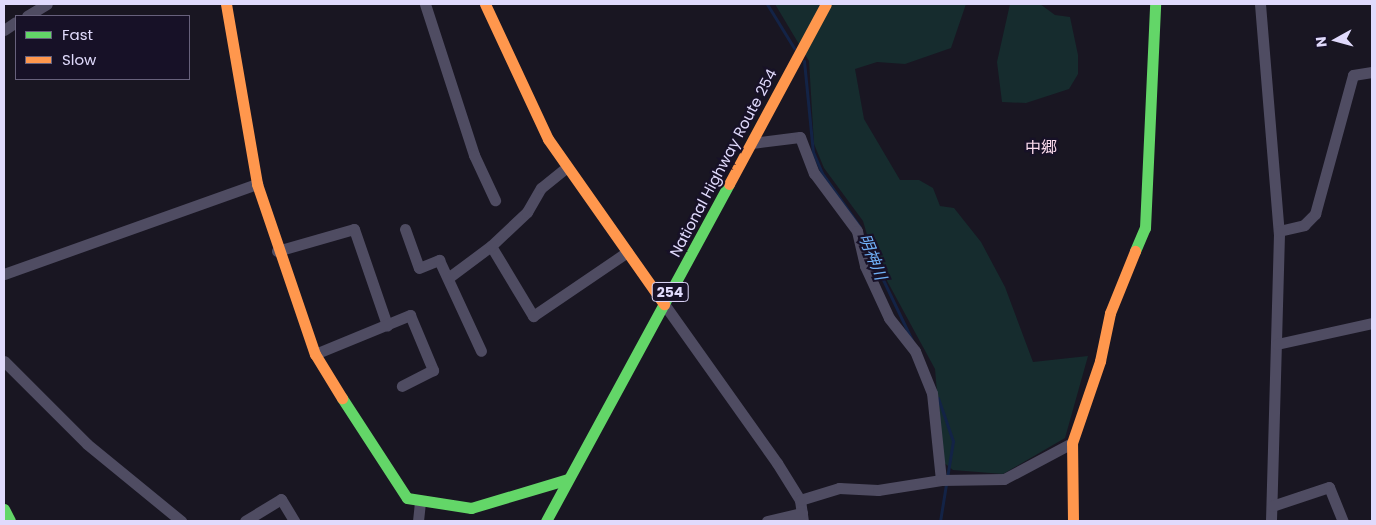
<!DOCTYPE html>
<meta charset="utf-8">
<style>
body{margin:0}
#map{position:relative;width:1376px;height:525px;overflow:hidden;background:#191622;font-family:Poppins,"Noto Sans JP",sans-serif}
div>[style]{position:absolute}
.green>*{inset:0;background:#162c2e}
.stream>*{height:3px;margin:-1.5px;padding:0 1.5px;transform-origin:1.5px;border-radius:1.5px;background:#132346}
.street>*{height:11px;margin:-5.5px;padding:0 5.5px;transform-origin:5.5px;border-radius:5.5px;background:#4f4c62}
.fast>*{height:11px;margin:-5.5px;padding:0 5.5px;transform-origin:5.5px;border-radius:5.5px;background:#63d668}
.slow>*{height:11px;margin:-5.5px;padding:0 5.5px;transform-origin:5.5px;border-radius:5.5px;background:#ff974d}
span{translate:-50% -50%;white-space:nowrap;text-align:center;line-height:1.15;-webkit-text-stroke:4.5px #171127;paint-order:stroke}
.shield-label span{padding:1px 4px;background:#171127;border:1px solid;border-radius:4px;-webkit-text-stroke-width:0}
.shield-label{font-size:14px;color:#e0dafc;font-weight:700}
.street-label{font-size:15px;color:#e0dafc}
.neighbourhood-label{font-size:16px;color:#fcdcee}
.water-label{font-size:16px;color:#6faef5;font-style:italic}
.frame{position:absolute;inset:0;border:5px solid #e0dafc;pointer-events:none}
.legend{position:absolute;left:15px;top:15px;width:175px;height:65px;box-sizing:border-box;background:#171127;border:1px solid #67617c;margin:0;padding:6px 9px;list-style:none;font-size:15px;color:#e0dafc}
.legend li{display:flex;align-items:center;gap:10px;height:25px}
.legend b{width:25px;border:1px solid #67617c}
.north{position:absolute;left:1311px;top:15px;width:50px;height:50px;-webkit-text-stroke:4px #171127;paint-order:stroke;rotate:263deg;font-size:14px;font-weight:700;line-height:20px;text-align:center;color:#e0dafc}
.north::after{content:'';display:block;margin:auto;width:18px;height:22px;background:#e0dafc;clip-path:polygon(50% 0,100% 100%,50% 72%,0 100%)}
</style>
<div id="map">
<div class="green">
<i style="clip-path:polygon(775px 4px,966px 4px,951px 48px,905px 64px,877px 62px,855px 69px,864px 119px,900px 180px,919px 180px,933px 188px,940px 206px,954px 208px,981px 242px,1005px 287px,1033px 362px,1088px 356px,1065px 438px,1003px 474px,953px 470px,943px 462px,935px 369px,873px 255px,863px 221px,824px 168px,814px 144px,809px 61px)"></i>
<i style="clip-path:polygon(1010px 4px,1040px 4px,1055px 15px,1070px 17px,1078px 55px,1078px 74px,1069px 89px,1026px 103px,1002px 102px,997px 62px)"></i>
</div>
<div class="stream">
<i style="left:767px;top:4px;width:52px;rotate:58.5deg"></i>
<i style="left:804px;top:61px;width:91px;rotate:84.4deg"></i>
<i style="left:813px;top:152px;width:23px;rotate:67deg"></i>
<i style="left:822px;top:173px;width:66px;rotate:54.9deg"></i>
<i style="left:864px;top:240px;width:111px;rotate:64.4deg"></i>
<i style="left:938px;top:398px;width:46px;rotate:70.8deg"></i>
<i style="left:953px;top:441px;width:81px;rotate:99.2deg"></i>
</div>
<div class="street">
<i style="left:425px;top:4px;width:159px;rotate:72deg"></i>
<i style="left:474px;top:155px;width:50px;rotate:65deg"></i>
<i style="left:1260px;top:4px;width:231px;rotate:85.3deg"></i>
<i style="left:1279px;top:234px;width:287px;rotate:91.6deg"></i>
<i style="left:27px;top:16px;width:23px;rotate:-31deg"></i>
<i style="left:4px;top:30px;width:14px;rotate:-34deg"></i>
<i style="left:752px;top:143px;width:48px;rotate:-7.1deg"></i>
<i style="left:800px;top:137px;width:39px;rotate:69deg"></i>
<i style="left:814px;top:173px;width:72px;rotate:53.4deg"></i>
<i style="left:857px;top:231px;width:36px;rotate:77deg"></i>
<i style="left:865px;top:266px;width:57px;rotate:65.2deg"></i>
<i style="left:889px;top:318px;width:42px;rotate:51.8deg"></i>
<i style="left:915px;top:351px;width:45px;rotate:68deg"></i>
<i style="left:932px;top:393px;width:87px;rotate:84.1deg"></i>
<i style="left:405px;top:229px;width:41px;rotate:70.3deg"></i>
<i style="left:419px;top:268px;width:22px;rotate:-22deg"></i>
<i style="left:439px;top:260px;width:100px;rotate:65.2deg"></i>
<i style="left:1279px;top:231px;width:26px;rotate:-13deg"></i>
<i style="left:1304px;top:225px;width:16px;rotate:-45deg"></i>
<i style="left:1315px;top:214px;width:144px;rotate:-74.7deg"></i>
<i style="left:1353px;top:75px;width:19px;rotate:-9deg"></i>
<i style="left:491px;top:246px;width:82px;rotate:59deg"></i>
<i style="left:533px;top:316px;width:114px;rotate:-34.2deg"></i>
<i style="left:277px;top:251px;width:80px;rotate:-15.9deg"></i>
<i style="left:354px;top:229px;width:102px;rotate:71deg"></i>
<i style="left:4px;top:274px;width:269px;rotate:-19.6deg"></i>
<i style="left:448px;top:278px;width:54px;rotate:-36.7deg"></i>
<i style="left:491px;top:246px;width:50px;rotate:-43.4deg"></i>
<i style="left:527px;top:212px;width:28px;rotate:-60deg"></i>
<i style="left:541px;top:188px;width:33px;rotate:-39deg"></i>
<i style="left:664px;top:304px;width:195px;rotate:54.6deg"></i>
<i style="left:777px;top:463px;width:44px;rotate:58.1deg"></i>
<i style="left:800px;top:500px;width:21px;rotate:82deg"></i>
<i style="left:1277px;top:344px;width:97px;rotate:-12.5deg"></i>
<i style="left:315px;top:354px;width:103px;rotate:-22.3deg"></i>
<i style="left:410px;top:315px;width:60px;rotate:67.3deg"></i>
<i style="left:433px;top:370px;width:35px;rotate:153deg"></i>
<i style="left:4px;top:361px;width:117px;rotate:45deg"></i>
<i style="left:87px;top:444px;width:122px;rotate:39.3deg"></i>
<i style="left:800px;top:500px;width:41px;rotate:-17.1deg"></i>
<i style="left:839px;top:488px;width:39px;rotate:3deg"></i>
<i style="left:878px;top:490px;width:64px;rotate:-9deg"></i>
<i style="left:941px;top:480px;width:63px;rotate:-0.9deg"></i>
<i style="left:1004px;top:479px;width:77px;rotate:-27.9deg"></i>
<i style="left:1272px;top:506px;width:60px;rotate:-18.4deg"></i>
<i style="left:1329px;top:487px;width:37px;rotate:68deg"></i>
<i style="left:245px;top:521px;width:42px;rotate:-31.4deg"></i>
<i style="left:281px;top:499px;width:26px;rotate:59deg"></i>
<i style="left:418px;top:521px;width:20px;rotate:-84deg"></i>
<i style="left:767px;top:521px;width:36px;rotate:-13deg"></i>
</div>
<div class="fast">
<i style="left:1135px;top:251px;width:25px;rotate:-67deg"></i>
<i style="left:1145px;top:228px;width:224px;rotate:-87.4deg"></i>
<i style="left:342px;top:398px;width:119px;rotate:57deg"></i>
<i style="left:407px;top:498px;width:65px;rotate:8.9deg"></i>
<i style="left:471px;top:508px;width:101px;rotate:-16.6deg"></i>
<i style="left:4px;top:509px;width:13px;rotate:63deg"></i>
<i style="left:546px;top:521px;width:383px;rotate:-61.5deg"></i>
</div>
<div class="slow">
<i style="left:226px;top:4px;width:183px;rotate:80.2deg"></i>
<i style="left:257px;top:184px;width:180px;rotate:71.2deg"></i>
<i style="left:315px;top:354px;width:52px;rotate:58.5deg"></i>
<i style="left:485px;top:4px;width:149px;rotate:65deg"></i>
<i style="left:548px;top:139px;width:202px;rotate:54.9deg"></i>
<i style="left:729px;top:184px;width:204px;rotate:-61.7deg"></i>
<i style="left:1073px;top:521px;width:78px;rotate:-90.7deg"></i>
<i style="left:1072px;top:443px;width:87px;rotate:-71.1deg"></i>
<i style="left:1100px;top:361px;width:49px;rotate:-78.2deg"></i>
<i style="left:1110px;top:313px;width:67px;rotate:-68deg"></i>
</div>
<div class="shield-label">
<span style="left:670px;top:292px">254</span>
</div>
<div class="street-label">
<span style="left:723px;top:163px;rotate:-62deg">National Highway Route 254</span>
</div>
<div class="neighbourhood-label">
<span style="left:1041px;top:148px">中郷</span>
</div>
<div class="water-label">
<span style="left:872px;top:257px;rotate:68deg">明神川</span>
</div>
<div class="frame"></div>
<ul class="legend">
<li><b style="height:6px;background:#63d668"></b>Fast</li>
<li><b style="height:6px;background:#ff974d"></b>Slow</li>
</ul>
<div class="north">N</div>
</div>
